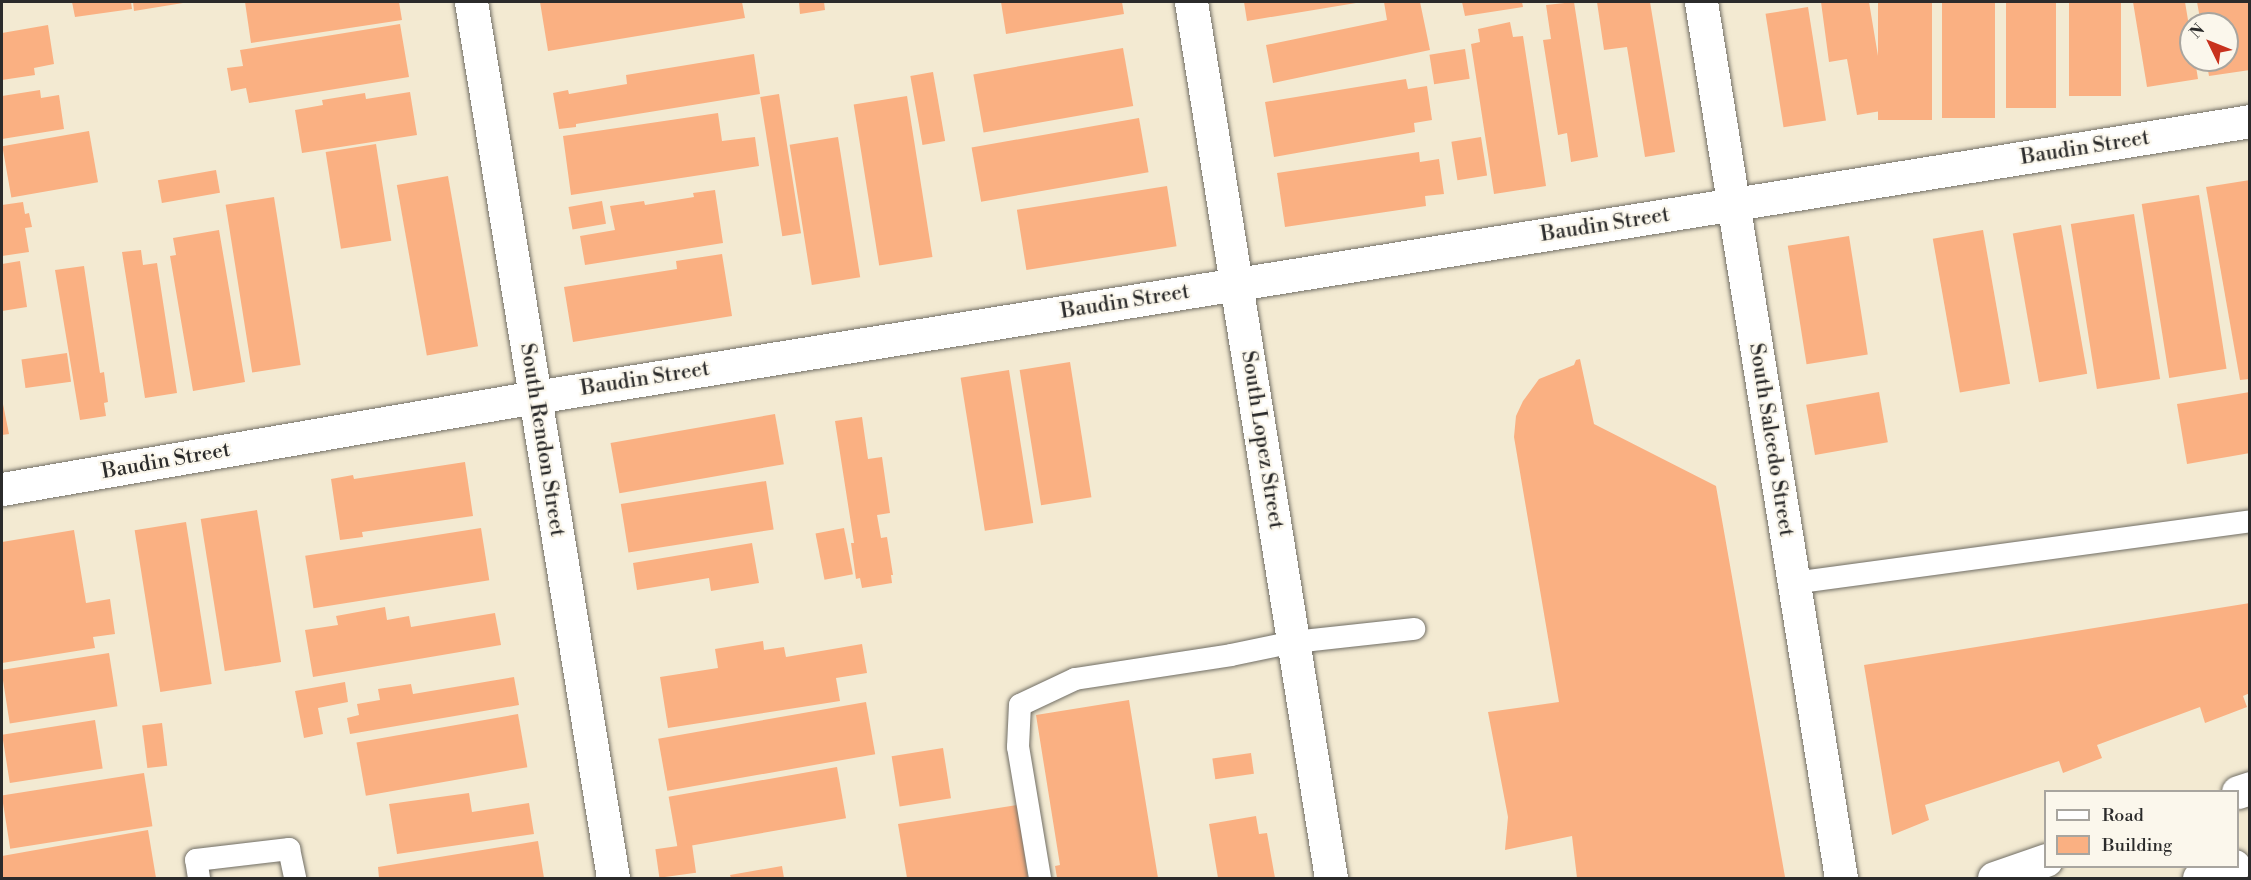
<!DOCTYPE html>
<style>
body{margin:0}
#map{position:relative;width:2251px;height:880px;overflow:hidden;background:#f3ead2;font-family:"Libre Bodoni",serif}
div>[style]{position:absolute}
.building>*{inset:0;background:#fab082;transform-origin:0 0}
.roads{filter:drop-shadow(0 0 2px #716e65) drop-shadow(0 0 2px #716e65)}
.lane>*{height:22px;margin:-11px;padding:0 11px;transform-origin:11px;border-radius:11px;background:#fff}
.street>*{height:33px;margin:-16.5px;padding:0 16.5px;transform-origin:16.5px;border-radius:16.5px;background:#fff}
.primary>*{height:33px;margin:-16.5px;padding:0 16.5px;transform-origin:16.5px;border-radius:16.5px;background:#fff}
span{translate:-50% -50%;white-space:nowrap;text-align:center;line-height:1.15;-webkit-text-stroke:4.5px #fbf7ec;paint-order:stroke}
.street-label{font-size:21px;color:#2b2b2b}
.frame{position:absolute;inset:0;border:3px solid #2b2b2b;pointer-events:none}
.legend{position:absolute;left:2044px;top:790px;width:195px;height:78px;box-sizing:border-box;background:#fbf7ec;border:2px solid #a8a59f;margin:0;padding:8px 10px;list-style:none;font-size:18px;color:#2b2b2b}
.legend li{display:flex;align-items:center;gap:12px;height:30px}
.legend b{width:30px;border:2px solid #a8a59f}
.north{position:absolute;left:2179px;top:12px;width:60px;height:60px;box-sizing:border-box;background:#fbf7ec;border:2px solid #a8a59f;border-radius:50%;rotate:313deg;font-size:16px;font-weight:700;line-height:24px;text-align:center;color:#2b2b2b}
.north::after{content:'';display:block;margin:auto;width:21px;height:27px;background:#c8321e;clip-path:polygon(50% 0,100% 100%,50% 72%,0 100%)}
</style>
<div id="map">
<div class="building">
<i style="clip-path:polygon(72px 2px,131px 2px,132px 9px,75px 17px)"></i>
<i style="clip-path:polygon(133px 2px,183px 2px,183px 3px,134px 11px)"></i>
<i style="clip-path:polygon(245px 2px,399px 2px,402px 20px,251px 43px)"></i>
<i style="clip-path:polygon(540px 2px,742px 2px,745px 18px,548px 51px)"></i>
<i style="clip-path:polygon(799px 2px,824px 2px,825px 10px,800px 14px)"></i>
<i style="clip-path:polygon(1001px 2px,1122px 2px,1124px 14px,1006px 34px)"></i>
<i style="clip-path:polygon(1244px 2px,1356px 2px,1356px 3px,1247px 21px)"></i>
<i style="clip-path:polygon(1384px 2px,1420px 2px,1430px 50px,1273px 83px,1266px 45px,1387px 20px)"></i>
<i style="clip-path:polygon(1462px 2px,1522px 2px,1523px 7px,1465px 16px)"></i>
<i style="clip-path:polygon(1574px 2px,1598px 157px,1571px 162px,1567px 133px,1558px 135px,1543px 40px,1551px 39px,1546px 5px)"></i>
<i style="clip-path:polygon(1597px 2px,1650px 2px,1675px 152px,1645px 157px,1627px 47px,1604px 50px)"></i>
<i style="clip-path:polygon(1821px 2px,1869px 2px,1887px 110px,1857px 115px,1847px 59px,1829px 62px)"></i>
<i style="left:1878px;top:2px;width:54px;height:118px"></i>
<i style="left:1942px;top:2px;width:53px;height:116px"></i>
<i style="left:2006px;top:2px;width:50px;height:106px"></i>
<i style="left:2069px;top:2px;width:52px;height:94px"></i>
<i style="clip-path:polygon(2133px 2px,2185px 2px,2191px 38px,2191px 60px,2195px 60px,2198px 79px,2147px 87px)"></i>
<i style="clip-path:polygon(2197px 2px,2248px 2px,2250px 70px,2209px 76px,2206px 60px,2227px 60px,2227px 24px,2201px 24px)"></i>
<i style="left:1808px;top:7px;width:115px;height:43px;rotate:81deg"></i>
<i style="clip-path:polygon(1510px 22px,1513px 37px,1523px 36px,1546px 186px,1494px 194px,1471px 44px,1480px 42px,1478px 29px)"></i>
<i style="clip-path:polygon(400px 24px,409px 77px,249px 103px,246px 88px,231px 91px,227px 68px,243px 66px,240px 50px)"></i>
<i style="clip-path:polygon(48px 25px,54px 64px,34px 68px,35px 75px,2px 80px,2px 33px)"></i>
<i style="left:1123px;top:48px;width:59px;height:152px;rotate:80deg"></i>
<i style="left:1465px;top:49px;width:30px;height:36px;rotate:81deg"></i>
<i style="clip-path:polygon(754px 54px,760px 94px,576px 124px,576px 127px,559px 129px,553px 93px,568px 90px,569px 94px,627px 84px,626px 75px)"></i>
<i style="left:933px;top:72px;width:70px;height:23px;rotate:80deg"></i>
<i style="clip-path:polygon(1406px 79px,1408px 89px,1427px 86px,1432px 120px,1414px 123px,1415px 132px,1274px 157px,1265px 102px)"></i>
<i style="clip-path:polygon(40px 90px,41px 98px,59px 95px,64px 129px,2px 139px,2px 96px)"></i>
<i style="clip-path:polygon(410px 92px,417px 135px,302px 153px,295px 110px,323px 105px,322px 100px,365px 93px,366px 99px)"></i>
<i style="left:779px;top:94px;width:141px;height:19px;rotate:81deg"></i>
<i style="left:907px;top:96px;width:163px;height:54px;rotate:81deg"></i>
<i style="clip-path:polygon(718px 113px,722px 141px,755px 137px,759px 166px,571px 195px,563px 136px)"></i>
<i style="left:1139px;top:118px;width:55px;height:170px;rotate:80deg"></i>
<i style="left:89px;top:131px;width:52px;height:88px;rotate:80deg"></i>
<i style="left:838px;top:137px;width:142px;height:49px;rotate:81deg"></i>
<i style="left:1481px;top:137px;width:39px;height:30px;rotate:81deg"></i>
<i style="left:376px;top:144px;width:98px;height:51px;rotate:81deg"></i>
<i style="clip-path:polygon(1419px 152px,1420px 162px,1439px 159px,1444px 194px,1425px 196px,1426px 206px,1285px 227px,1277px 173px)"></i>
<i style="left:216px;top:170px;width:23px;height:59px;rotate:80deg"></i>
<i style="left:448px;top:176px;width:173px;height:52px;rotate:80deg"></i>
<i style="clip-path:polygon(2250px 180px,2250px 379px,2240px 380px,2206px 187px)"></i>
<i style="left:1167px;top:186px;width:61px;height:152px;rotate:81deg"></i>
<i style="clip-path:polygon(715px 190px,723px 243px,585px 265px,580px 236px,615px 230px,610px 206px,644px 201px,645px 205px,694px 197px,693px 193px)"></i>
<i style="left:2199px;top:195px;width:176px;height:58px;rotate:81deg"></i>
<i style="left:274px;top:197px;width:170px;height:49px;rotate:81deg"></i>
<i style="left:602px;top:201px;width:23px;height:34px;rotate:80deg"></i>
<i style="clip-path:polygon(23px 202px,25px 214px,29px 213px,32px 227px,25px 228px,29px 252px,2px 256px,2px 205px)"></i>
<i style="left:2134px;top:214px;width:167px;height:64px;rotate:81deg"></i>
<i style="left:2061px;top:225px;width:151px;height:49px;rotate:80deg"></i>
<i style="clip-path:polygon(219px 230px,245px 382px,193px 391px,170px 256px,176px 255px,173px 238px)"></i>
<i style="left:1983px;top:230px;width:156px;height:51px;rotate:80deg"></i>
<i style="left:1849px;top:236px;width:120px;height:62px;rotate:81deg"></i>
<i style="clip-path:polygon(141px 250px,143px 265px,157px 263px,177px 393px,145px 398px,122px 252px)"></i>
<i style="clip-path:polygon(722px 254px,732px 316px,573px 342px,564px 287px,677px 269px,676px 261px)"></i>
<i style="clip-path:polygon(20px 261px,27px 307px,2px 311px,2px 264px)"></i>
<i style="clip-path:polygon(84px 266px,100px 373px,104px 372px,108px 402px,104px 403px,106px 416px,80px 420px,55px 270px)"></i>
<i style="left:67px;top:353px;width:29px;height:46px;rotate:82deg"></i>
<i style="clip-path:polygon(1580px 359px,1594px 424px,1716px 486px,1785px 877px,1577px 878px,1572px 836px,1505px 850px,1508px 817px,1488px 712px,1559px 702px,1514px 437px,1516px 416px,1523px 401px,1539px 379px,1574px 365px,1576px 360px)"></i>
<i style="left:1070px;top:362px;width:137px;height:51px;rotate:81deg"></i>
<i style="left:1009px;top:370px;width:155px;height:49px;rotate:81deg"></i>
<i style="left:1879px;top:392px;width:51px;height:74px;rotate:80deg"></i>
<i style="clip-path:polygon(2250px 392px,2250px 453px,2187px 464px,2177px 404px)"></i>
<i style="clip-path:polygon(2px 399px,9px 434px,2px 435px)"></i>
<i style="left:775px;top:414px;width:51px;height:167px;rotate:80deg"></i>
<i style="clip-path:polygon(862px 417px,868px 459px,882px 457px,890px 513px,877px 515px,881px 538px,887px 537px,893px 575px,891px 575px,892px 583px,862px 588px,860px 578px,856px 579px,851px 543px,854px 543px,835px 421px)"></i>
<i style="clip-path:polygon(465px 462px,473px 516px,362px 532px,363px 537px,340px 540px,331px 479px,353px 475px,354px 479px)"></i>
<i style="left:766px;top:481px;width:49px;height:147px;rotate:81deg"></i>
<i style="left:257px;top:510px;width:154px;height:57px;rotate:81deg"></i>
<i style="left:186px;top:522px;width:164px;height:52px;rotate:81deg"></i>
<i style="left:481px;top:528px;width:53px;height:178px;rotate:81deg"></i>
<i style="left:844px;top:528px;width:47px;height:29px;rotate:79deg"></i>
<i style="clip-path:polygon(74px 530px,86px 603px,110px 599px,115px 634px,93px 637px,95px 648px,2px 663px,2px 542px)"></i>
<i style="clip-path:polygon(752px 543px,759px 583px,711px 591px,709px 578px,637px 590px,633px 563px)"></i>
<i style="clip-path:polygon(2250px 603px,2250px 693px,2243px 696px,2247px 707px,2205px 723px,2200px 707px,2097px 745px,2102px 758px,2063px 773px,2059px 761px,1925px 805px,1929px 820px,1892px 835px,1864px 665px)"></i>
<i style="clip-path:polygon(385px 607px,387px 620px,409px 616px,411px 627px,495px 613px,501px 645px,313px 677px,305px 630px,338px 625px,336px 616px)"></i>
<i style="clip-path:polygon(763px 641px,764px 650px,784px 647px,786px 657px,862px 644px,867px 673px,836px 678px,840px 701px,668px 728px,660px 677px,718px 668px,715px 649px)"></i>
<i style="left:109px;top:653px;width:54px;height:109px;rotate:81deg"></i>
<i style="clip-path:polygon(514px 677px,519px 705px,350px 734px,347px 718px,359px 715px,357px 704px,380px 700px,378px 689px,411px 684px,413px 694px)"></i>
<i style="clip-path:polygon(345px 682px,348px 702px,318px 708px,323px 734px,304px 738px,295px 691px)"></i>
<i style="clip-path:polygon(1129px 700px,1158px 878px,1057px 878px,1055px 866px,1060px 865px,1036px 715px)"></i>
<i style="left:866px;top:702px;width:53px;height:211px;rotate:80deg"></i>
<i style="left:518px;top:714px;width:54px;height:164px;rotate:80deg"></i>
<i style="left:95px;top:720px;width:49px;height:94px;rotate:81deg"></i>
<i style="left:162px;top:723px;width:43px;height:20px;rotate:83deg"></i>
<i style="left:943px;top:748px;width:51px;height:52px;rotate:81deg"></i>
<i style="left:1251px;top:753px;width:21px;height:39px;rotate:82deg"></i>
<i style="left:837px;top:767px;width:52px;height:171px;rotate:80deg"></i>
<i style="left:144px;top:773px;width:54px;height:144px;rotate:81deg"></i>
<i style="clip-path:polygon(469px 793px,472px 812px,529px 803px,534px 834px,397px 854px,389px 804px)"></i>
<i style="clip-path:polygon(1017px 805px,1028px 878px,907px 878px,898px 824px)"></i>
<i style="clip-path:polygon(1256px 816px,1259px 834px,1267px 833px,1275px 878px,1218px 878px,1209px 824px)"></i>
<i style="clip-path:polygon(148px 830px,156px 878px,2px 878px,2px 856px)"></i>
<i style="clip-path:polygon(538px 841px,544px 878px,379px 878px,378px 867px)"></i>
<i style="left:692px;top:844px;width:29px;height:37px;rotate:82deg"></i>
<i style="clip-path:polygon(782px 866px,784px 878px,731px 878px,730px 875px)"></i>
</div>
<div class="roads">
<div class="lane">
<i style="left:1794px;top:583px;width:460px;rotate:-7.7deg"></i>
<i style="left:199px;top:878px;width:18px;rotate:-99deg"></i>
<i style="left:196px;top:860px;width:94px;rotate:-6.7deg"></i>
<i style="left:289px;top:849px;width:30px;rotate:78deg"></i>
<i style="left:1040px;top:878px;width:133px;rotate:-99.5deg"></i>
<i style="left:1018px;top:747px;width:42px;rotate:-87.3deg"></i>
<i style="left:1020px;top:705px;width:61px;rotate:-25.3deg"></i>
<i style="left:1075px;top:679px;width:158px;rotate:-8.7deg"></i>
<i style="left:1231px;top:655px;width:64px;rotate:-11.7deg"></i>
<i style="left:1294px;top:642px;width:121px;rotate:-6.2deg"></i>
</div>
<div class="street">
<i style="left:471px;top:2px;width:887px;rotate:80.79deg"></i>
<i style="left:1191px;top:2px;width:887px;rotate:80.92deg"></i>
<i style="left:1701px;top:2px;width:887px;rotate:80.92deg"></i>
<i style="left:2px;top:489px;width:541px;rotate:-9.79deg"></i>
<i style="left:535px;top:397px;width:1737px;rotate:-9.14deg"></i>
</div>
<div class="primary">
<i style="left:2238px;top:792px;width:13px;rotate:-18deg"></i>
<i style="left:1994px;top:878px;width:55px;rotate:-19.1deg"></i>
<i style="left:2199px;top:878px;width:37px;rotate:-19deg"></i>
</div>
</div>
<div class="street-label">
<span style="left:2085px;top:148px;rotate:-9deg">Baudin Street</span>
<span style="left:1605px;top:225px;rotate:-9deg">Baudin Street</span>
<span style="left:1125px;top:302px;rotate:-9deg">Baudin Street</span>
<span style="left:645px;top:379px;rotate:-9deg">Baudin Street</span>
<span style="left:542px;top:440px;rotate:81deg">South Rendon Street</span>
<span style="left:1262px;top:440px;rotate:81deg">South Lopez Street</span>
<span style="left:1771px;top:440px;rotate:81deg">South Salcedo Street</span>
<span style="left:166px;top:461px;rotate:-10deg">Baudin Street</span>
</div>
<div class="frame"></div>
<ul class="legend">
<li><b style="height:8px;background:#fff"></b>Road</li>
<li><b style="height:16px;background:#fab082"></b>Building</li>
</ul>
<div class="north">N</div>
</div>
